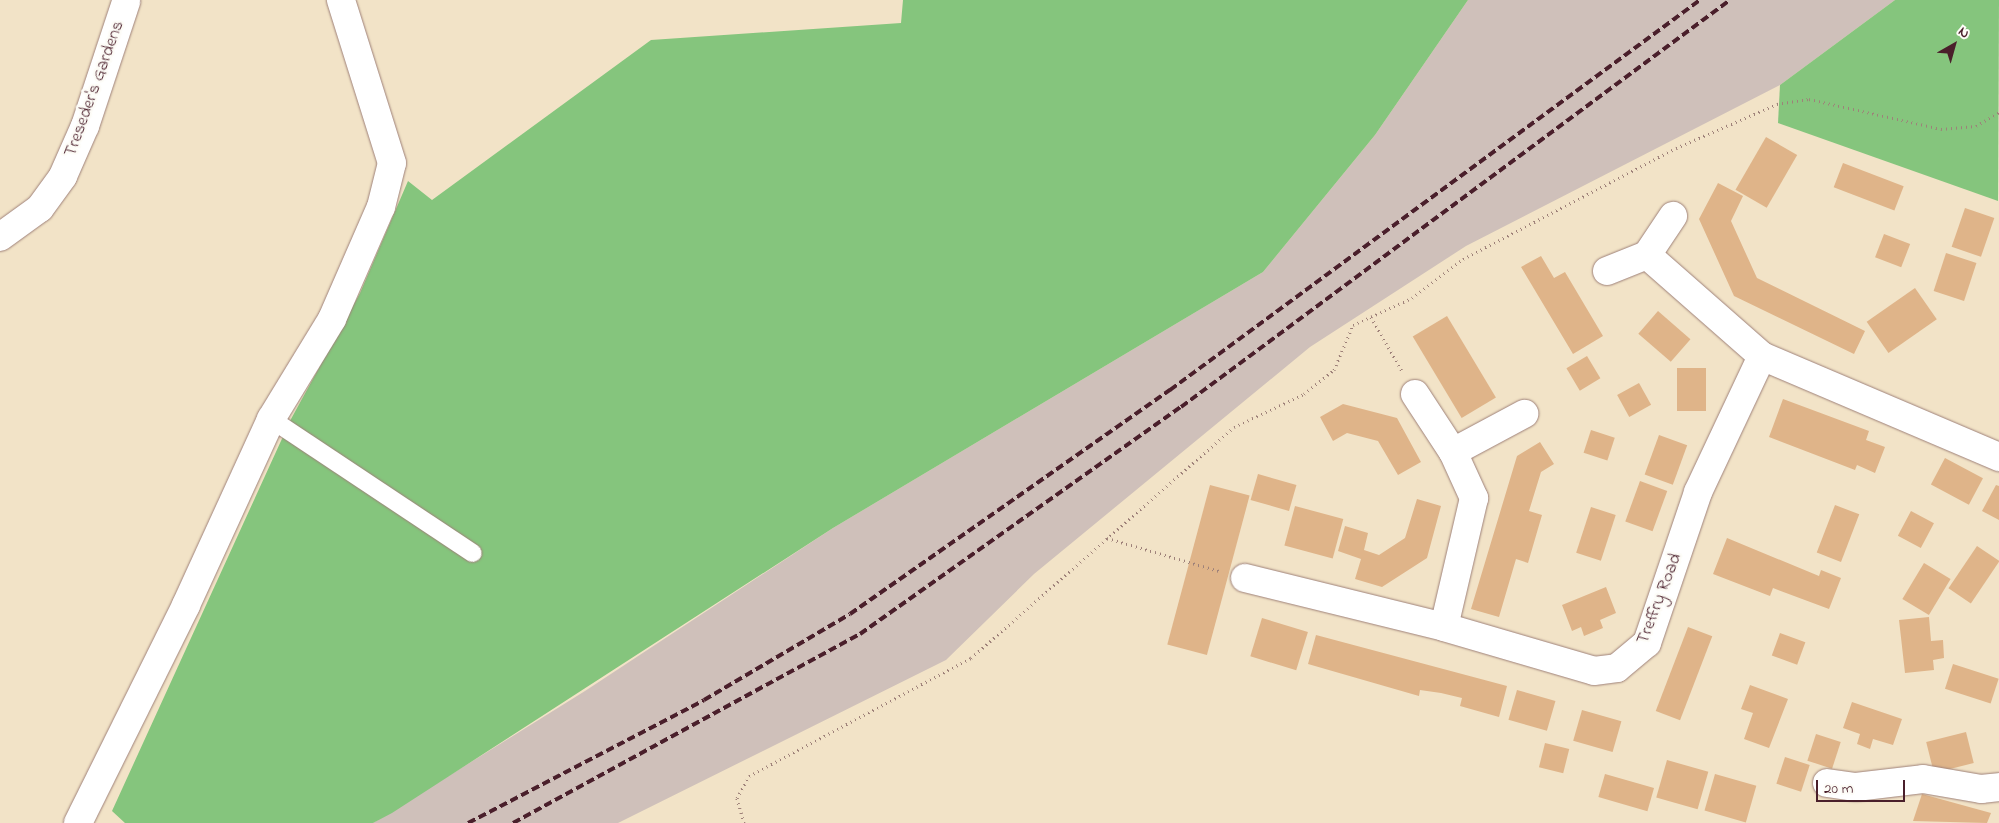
<!DOCTYPE html>
<style>
body{margin:0}
#map{position:relative;width:1999px;height:823px;overflow:hidden;background:#f2e3c7;font-family:"Indie Flower",sans-serif}
div>[style]{position:absolute}
.industrial>*{inset:0;background:#cfc0ba}
.green>*{inset:0;background:#85c57d}
.building>*{inset:0;background:#dfb489;transform-origin:0 0}
.path>*{height:3px;margin-top:-1.5px;transform-origin:0;background:repeating-linear-gradient(90deg,#9e8179 0 1px,transparent 0 5px)}
.roads{filter:drop-shadow(0 0 1px #9e8179) drop-shadow(0 0 1px #9e8179)}
.lane>*{height:18px;margin:-9px;padding:0 9px;transform-origin:9px;border-radius:9px;background:#fff}
.street>*{height:28px;margin:-14px;padding:0 14px;transform-origin:14px;border-radius:14px;background:#fff}
.rail>*{height:4px;margin-top:-2px;transform-origin:0;background:repeating-linear-gradient(90deg,#4a1f2b 0 8px,transparent 0 12px)}
span{translate:-50% -50%;white-space:nowrap;text-align:center;line-height:1.15;-webkit-text-stroke:5px #fdfcf7;paint-order:stroke}
.street-label{font-size:18px;color:#4a1f2b}
.north{position:absolute;left:1929px;top:20px;width:50px;height:50px;-webkit-text-stroke:4px #fdfcf7;paint-order:stroke;rotate:38deg;font-size:14px;font-weight:700;line-height:20px;text-align:center;color:#4a1f2b}
.north::after{content:'';display:block;margin:auto;width:18px;height:22px;background:#4a1f2b;clip-path:polygon(50% 0,100% 100%,50% 72%,0 100%)}
.scale{position:absolute;left:1816px;top:780px;width:89px;height:22px;box-sizing:border-box;border:2px solid #4a1f2b;border-top:0;padding-left:6px;font-size:15px;line-height:18px;white-space:nowrap;color:#4a1f2b;-webkit-text-stroke:4px #fdfcf7;paint-order:stroke}
</style>
<div id="map">
<div class="industrial">
<i style="clip-path:polygon(1468px 0,1895px 0,1780px 85px,1466px 246px,1310px 347px,1034px 574px,946px 660px,618px 823px,373px 823px,585px 691px,833px 528px,1263px 272px,1375px 135px)"></i>
</div>
<div class="green">
<i style="clip-path:polygon(903px 0,1468px 0,1375px 135px,1263px 272px,833px 528px,392px 813px,373px 823px,125px 823px,112px 811px,291px 419px,360px 293px,408px 181px,432px 200px,651px 40px,901px 23px)"></i>
<i style="clip-path:polygon(1895px 0,1999px 0,1998px 201px,1778px 123px,1780px 85px)"></i>
</div>
<div class="building">
<i style="left:1766px;top:137px;width:36px;height:61px;rotate:30deg"></i>
<i style="left:1843px;top:163px;width:65px;height:26px;rotate:21deg"></i>
<i style="clip-path:polygon(1718px 183px,1743px 196px,1731px 221px,1757px 278px,1865px 331px,1854px 354px,1734px 296px,1699px 219px)"></i>
<i style="left:1965px;top:208px;width:31px;height:41px;rotate:19deg"></i>
<i style="left:1884px;top:234px;width:28px;height:25px;rotate:21deg"></i>
<i style="left:1946px;top:253px;width:32px;height:40px;rotate:18deg"></i>
<i style="clip-path:polygon(1541px 256px,1554px 278px,1565px 272px,1603px 336px,1573px 354px,1521px 267px)"></i>
<i style="left:1915px;top:288px;width:38px;height:59px;rotate:55deg"></i>
<i style="left:1658px;top:311px;width:43px;height:30px;rotate:41deg"></i>
<i style="left:1447px;top:316px;width:95px;height:40px;rotate:59deg"></i>
<i style="left:1587px;top:356px;width:26px;height:24px;rotate:59deg"></i>
<i style="left:1677px;top:368px;width:29px;height:43px"></i>
<i style="left:1639px;top:383px;width:25px;height:25px;rotate:61deg"></i>
<i style="clip-path:polygon(1783px 399px,1869px 431px,1866px 440px,1885px 447px,1875px 473px,1857px 465px,1855px 470px,1769px 437px)"></i>
<i style="clip-path:polygon(1343px 404px,1397px 418px,1421px 462px,1398px 475px,1378px 441px,1347px 433px,1333px 441px,1320px 417px)"></i>
<i style="left:1591px;top:430px;width:25px;height:24px;rotate:18deg"></i>
<i style="left:1659px;top:435px;width:30px;height:42px;rotate:20deg"></i>
<i style="clip-path:polygon(1540px 442px,1554px 464px,1541px 472px,1529px 511px,1542px 515px,1528px 563px,1516px 559px,1499px 617px,1471px 609px,1517px 456px)"></i>
<i style="left:1945px;top:458px;width:43px;height:30px;rotate:28deg"></i>
<i style="left:1258px;top:474px;width:40px;height:27px;rotate:16deg"></i>
<i style="left:1640px;top:481px;width:29px;height:43px;rotate:20deg"></i>
<i style="left:1210px;top:485px;width:41px;height:165px;rotate:15deg"></i>
<i style="clip-path:polygon(1996px 485px,1999px 486px,1999px 520px,1982px 511px)"></i>
<i style="clip-path:polygon(1417px 499px,1441px 506px,1427px 558px,1382px 587px,1355px 579px,1361px 559px,1338px 551px,1345px 526px,1368px 533px,1364px 550px,1379px 555px,1405px 538px)"></i>
<i style="left:1835px;top:505px;width:26px;height:51px;rotate:21deg"></i>
<i style="left:1295px;top:506px;width:50px;height:41px;rotate:15deg"></i>
<i style="left:1591px;top:507px;width:26px;height:48px;rotate:18deg"></i>
<i style="left:1911px;top:511px;width:26px;height:28px;rotate:28deg"></i>
<i style="clip-path:polygon(1727px 538px,1819px 576px,1821px 570px,1841px 578px,1829px 609px,1773px 588px,1770px 596px,1713px 574px)"></i>
<i style="left:1977px;top:546px;width:27px;height:51px;rotate:34deg"></i>
<i style="left:1924px;top:563px;width:31px;height:42px;rotate:31deg"></i>
<i style="clip-path:polygon(1606px 587px,1616px 613px,1600px 620px,1603px 628px,1584px 636px,1581px 627px,1572px 631px,1562px 605px)"></i>
<i style="clip-path:polygon(1929px 617px,1931px 641px,1943px 640px,1944px 658px,1933px 660px,1934px 670px,1905px 673px,1899px 620px)"></i>
<i style="left:1262px;top:618px;width:48px;height:40px;rotate:17deg"></i>
<i style="left:1688px;top:627px;width:26px;height:90px;rotate:21deg"></i>
<i style="left:1780px;top:633px;width:27px;height:24px;rotate:20deg"></i>
<i style="clip-path:polygon(1316px 635px,1507px 686px,1499px 717px,1460px 706px,1462px 698px,1441px 693px,1420px 690px,1419px 696px,1308px 664px)"></i>
<i style="left:1953px;top:664px;width:48px;height:26px;rotate:18deg"></i>
<i style="clip-path:polygon(1750px 685px,1788px 699px,1769px 748px,1744px 739px,1753px 713px,1741px 709px)"></i>
<i style="left:1517px;top:690px;width:40px;height:31px;rotate:16deg"></i>
<i style="clip-path:polygon(1852px 702px,1902px 719px,1893px 745px,1873px 739px,1870px 749px,1857px 744px,1860px 734px,1843px 728px)"></i>
<i style="left:1582px;top:710px;width:41px;height:32px;rotate:16deg"></i>
<i style="left:1966px;top:732px;width:32px;height:41px;rotate:76deg"></i>
<i style="left:1816px;top:734px;width:26px;height:28px;rotate:18deg"></i>
<i style="left:1545px;top:743px;width:25px;height:25px;rotate:14deg"></i>
<i style="left:1785px;top:757px;width:26px;height:28px;rotate:18deg"></i>
<i style="left:1667px;top:760px;width:43px;height:39px;rotate:16deg"></i>
<i style="left:1605px;top:774px;width:51px;height:24px;rotate:16deg"></i>
<i style="left:1715px;top:774px;width:43px;height:38px;rotate:16deg"></i>
<i style="clip-path:polygon(1922px 794px,1991px 813px,1987px 823px,1913px 821px)"></i>
</div>
<div class="path">
<i style="left:1371px;top:317px;width:62px;rotate:60.1deg"></i>
<i style="left:1107px;top:538px;width:117px;rotate:16.4deg"></i>
<i style="left:744px;top:823px;width:26px;rotate:-106deg"></i>
<i style="left:737px;top:798px;width:25px;rotate:-61deg"></i>
<i style="left:749px;top:776px;width:251px;rotate:-28deg"></i>
<i style="left:971px;top:658px;width:350px;rotate:-41.3deg"></i>
<i style="left:1234px;top:427px;width:77px;rotate:-25.2deg"></i>
<i style="left:1304px;top:394px;width:38px;rotate:-39deg"></i>
<i style="left:1334px;top:370px;width:49px;rotate:-67.1deg"></i>
<i style="left:1353px;top:325px;width:65px;rotate:-24.6deg"></i>
<i style="left:1412px;top:298px;width:64px;rotate:-37.4deg"></i>
<i style="left:1463px;top:259px;width:240px;rotate:-27.5deg"></i>
<i style="left:1676px;top:148px;width:110px;rotate:-23.5deg"></i>
<i style="left:1777px;top:104px;width:32px;rotate:-9deg"></i>
<i style="left:1809px;top:99px;width:135px;rotate:12.8deg"></i>
<i style="left:1941px;top:129px;width:35px;rotate:-5deg"></i>
<i style="left:1976px;top:126px;width:27px;rotate:-31deg"></i>
</div>
<div class="roads">
<div class="lane">
<i style="left:271px;top:419px;width:242px;rotate:33.6deg"></i>
</div>
<div class="street">
<i style="left:0;top:237px;width:49px;rotate:-35.9deg"></i>
<i style="left:40px;top:208px;width:39px;rotate:-54deg"></i>
<i style="left:63px;top:176px;width:55px;rotate:-66.3deg"></i>
<i style="left:85px;top:126px;width:131px;rotate:-71.7deg"></i>
<i style="left:1647px;top:255px;width:47px;rotate:-56.3deg"></i>
<i style="left:1607px;top:271px;width:43px;rotate:-21.8deg"></i>
<i style="left:1647px;top:255px;width:153px;rotate:41.3deg"></i>
<i style="left:1762px;top:356px;width:258px;rotate:23.1deg"></i>
<i style="left:1415px;top:394px;width:69px;rotate:56.8deg"></i>
<i style="left:1453px;top:452px;width:51px;rotate:65.5deg"></i>
<i style="left:1474px;top:498px;width:132px;rotate:103.1deg"></i>
<i style="left:1453px;top:452px;width:81px;rotate:-28.2deg"></i>
<i style="left:1245px;top:578px;width:205px;rotate:13.8deg"></i>
<i style="left:1444px;top:627px;width:156px;rotate:16.3deg"></i>
<i style="left:1594px;top:671px;width:23px;rotate:-7deg"></i>
<i style="left:1617px;top:668px;width:39px;rotate:-40deg"></i>
<i style="left:1647px;top:643px;width:159px;rotate:-71.3deg"></i>
<i style="left:1698px;top:492px;width:150px;rotate:-64.8deg"></i>
<i style="left:1827px;top:783px;width:29px;rotate:8deg"></i>
<i style="left:1856px;top:787px;width:67px;rotate:-6.8deg"></i>
<i style="left:1923px;top:779px;width:59px;rotate:9.8deg"></i>
<i style="left:1981px;top:789px;width:18px;rotate:-6deg"></i>
<i style="left:78px;top:823px;width:243px;rotate:-63.6deg"></i>
<i style="left:186px;top:605px;width:205px;rotate:-65.4deg"></i>
<i style="left:271px;top:419px;width:117px;rotate:-58.6deg"></i>
<i style="left:332px;top:319px;width:122px;rotate:-66.4deg"></i>
<i style="left:381px;top:207px;width:45px;rotate:-76deg"></i>
<i style="left:392px;top:163px;width:171px;rotate:-107.4deg"></i>
</div>
</div>
<div class="rail">
<i style="left:468px;top:823px;width:266px;rotate:-27.5deg"></i>
<i style="left:704px;top:700px;width:169px;rotate:-30.5deg"></i>
<i style="left:850px;top:614px;width:391px;rotate:-35deg"></i>
<i style="left:1170px;top:390px;width:658px;rotate:-36.35deg"></i>
<i style="left:513px;top:823px;width:395px;rotate:-28.6deg"></i>
<i style="left:860px;top:634px;width:393px;rotate:-35.3deg"></i>
<i style="left:1181px;top:407px;width:683px;rotate:-36.55deg"></i>
</div>
<div class="street-label">
<span style="left:95px;top:89px;rotate:-70deg">Treseder's Gardens</span>
<span style="left:1660px;top:599px;rotate:-69deg">Treffry Road</span>
</div>
<div class="north">N</div>
<div class="scale">20 m</div>
</div>
